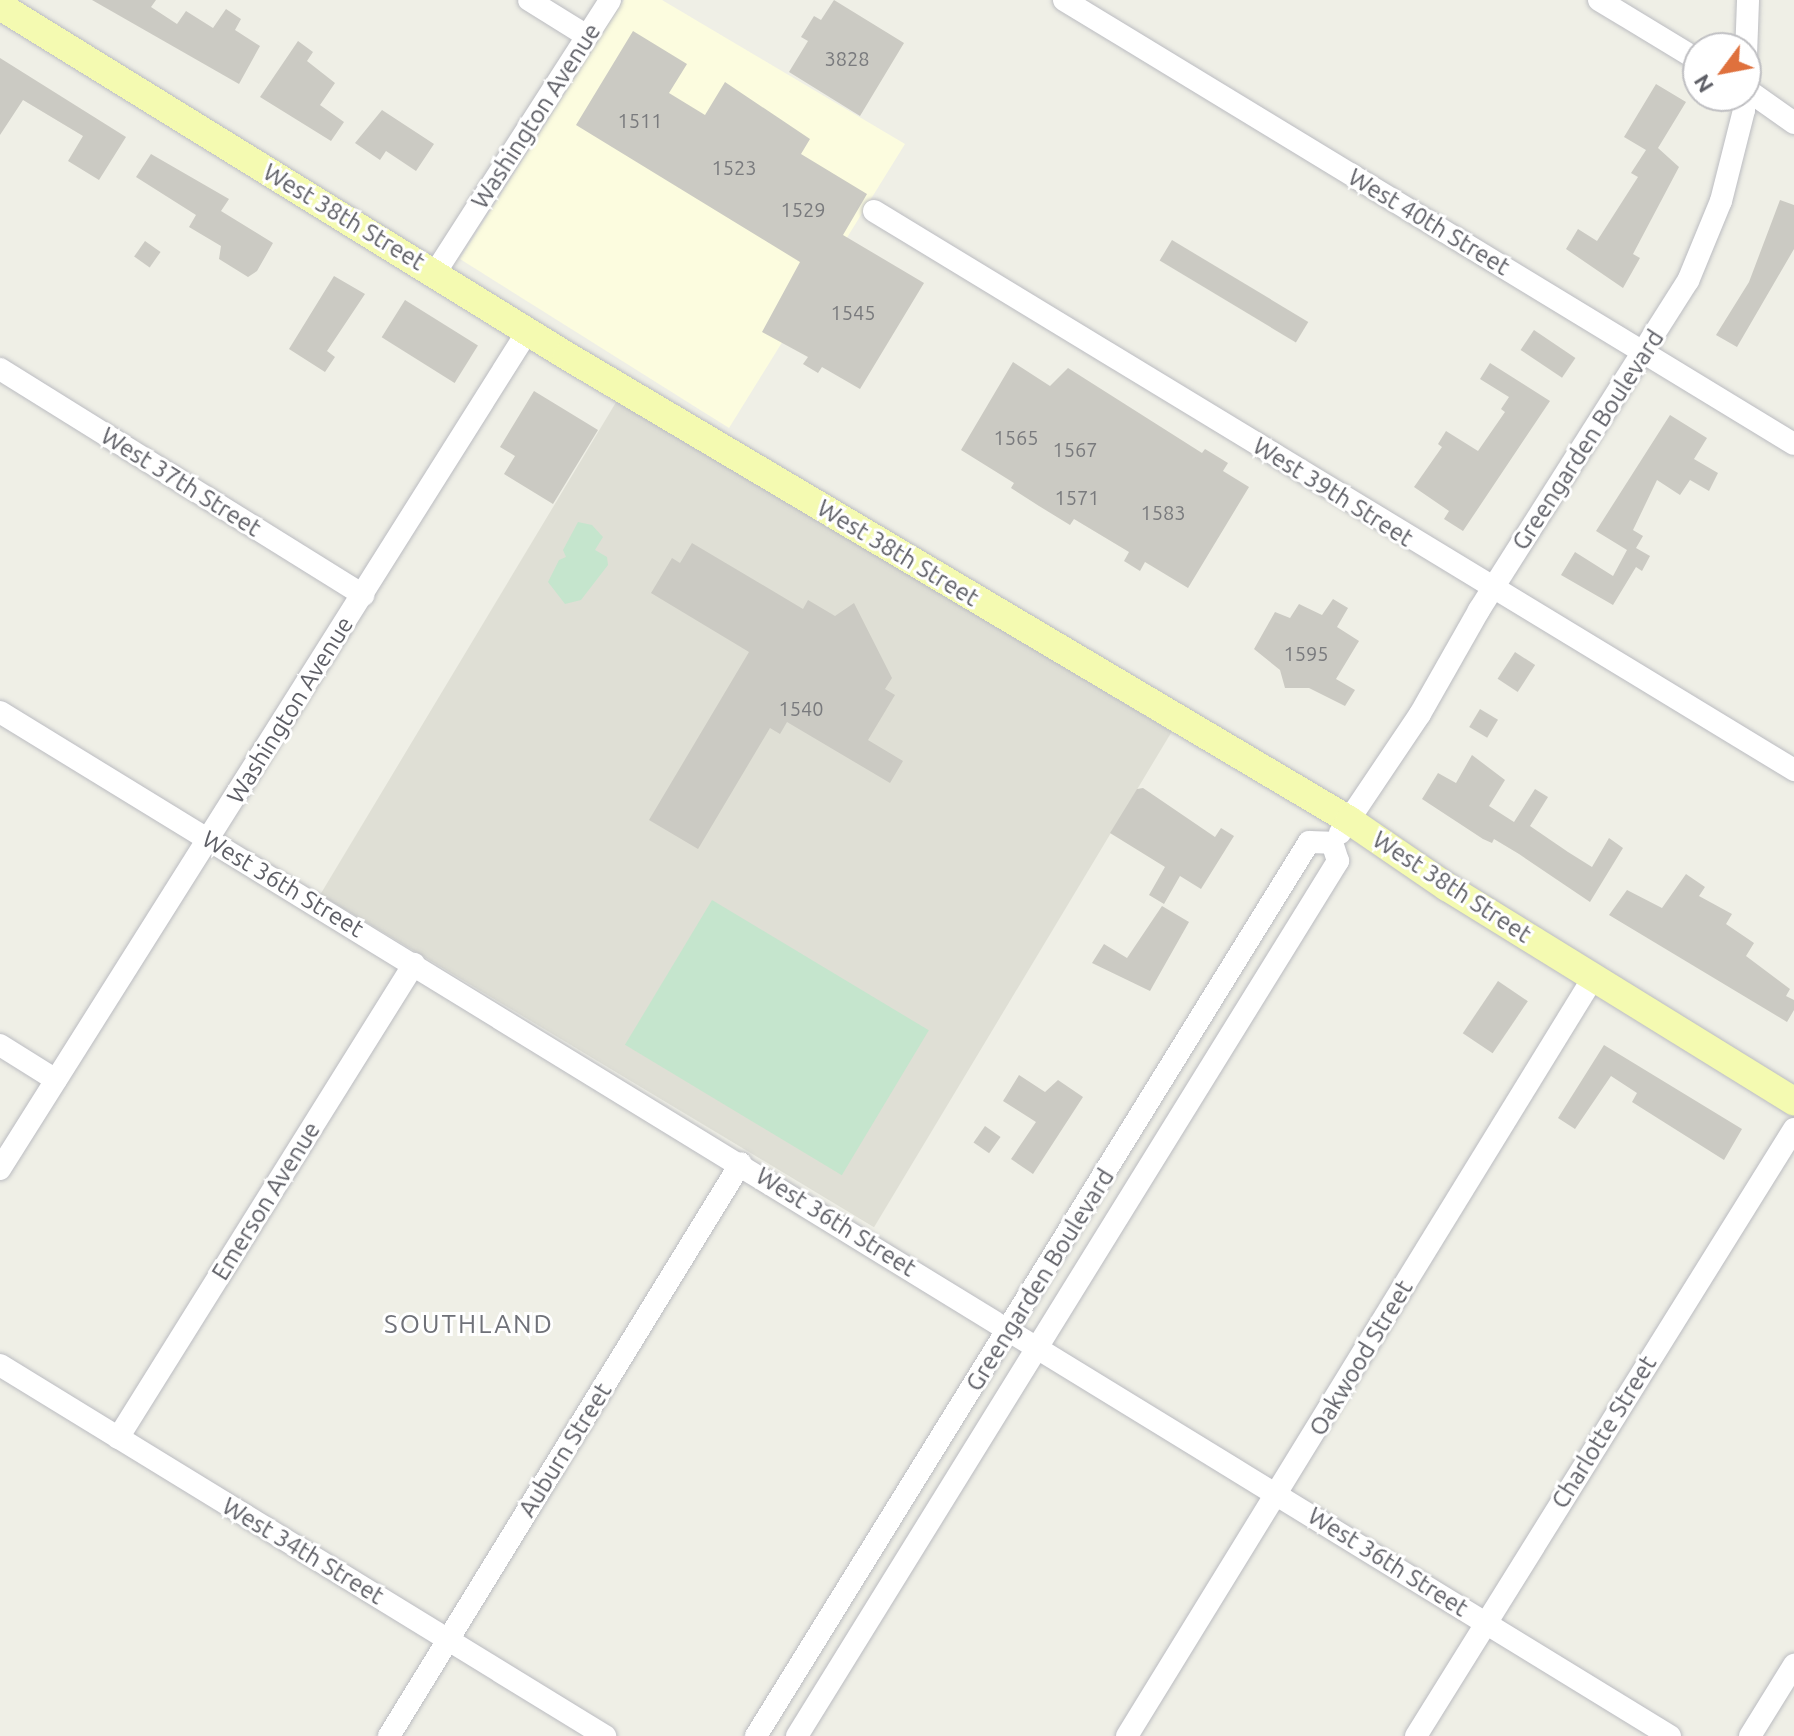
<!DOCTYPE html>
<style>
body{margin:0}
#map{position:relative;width:1794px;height:1736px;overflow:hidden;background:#efefe6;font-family:Ubuntu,sans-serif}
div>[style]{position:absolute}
.commercial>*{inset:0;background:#fcfcdf}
.education>*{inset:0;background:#dfdfd5;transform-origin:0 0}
.green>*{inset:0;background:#c5e5cd;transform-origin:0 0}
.building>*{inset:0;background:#cbcac3;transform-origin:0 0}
.roads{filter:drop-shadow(0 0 2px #bbbcc1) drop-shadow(0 0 2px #bbbcc1)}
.minor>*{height:22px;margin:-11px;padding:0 11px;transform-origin:11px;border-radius:11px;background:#fff}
.major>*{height:28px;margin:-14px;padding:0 14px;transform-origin:14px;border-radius:14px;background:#f4fab1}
span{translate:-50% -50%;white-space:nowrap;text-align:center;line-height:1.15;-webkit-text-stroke:6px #fff;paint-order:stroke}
.number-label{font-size:20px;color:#797a7d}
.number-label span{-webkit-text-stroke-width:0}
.street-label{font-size:24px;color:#5e5f66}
.neighbourhood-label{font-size:26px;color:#6f7178;letter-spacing:2px}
.north{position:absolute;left:1682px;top:32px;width:80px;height:80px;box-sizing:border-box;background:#fff;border:2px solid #bfbfc2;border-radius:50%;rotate:238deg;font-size:22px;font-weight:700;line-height:32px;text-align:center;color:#5e5f66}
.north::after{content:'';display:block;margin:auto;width:28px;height:36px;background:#df713d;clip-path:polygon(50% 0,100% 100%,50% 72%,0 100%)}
</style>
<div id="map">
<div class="commercial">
<i style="clip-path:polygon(624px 0,662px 0,905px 144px,729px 428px,460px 259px)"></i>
</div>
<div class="education">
<i style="left:618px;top:399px;width:646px;height:578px;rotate:31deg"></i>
</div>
<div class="green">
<i style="clip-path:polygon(578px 522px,592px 525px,603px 537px,595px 550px,607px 557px,608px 565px,581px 600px,565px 604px,548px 582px,559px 560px,566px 557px,563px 550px)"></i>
<i style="left:712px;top:900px;width:253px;height:169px;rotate:31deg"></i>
</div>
<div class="building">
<i style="clip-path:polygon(92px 0,156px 0,151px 7px,177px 24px,186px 11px,213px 28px,226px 9px,241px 19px,235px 30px,260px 46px,239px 84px)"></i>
<i style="clip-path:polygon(834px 0,904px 43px,860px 116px,789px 72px,808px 41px,801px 37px,814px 16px,821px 20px)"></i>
<i style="clip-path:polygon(633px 31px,687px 64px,669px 93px,705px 115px,725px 82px,810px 139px,801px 154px,867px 194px,843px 235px,924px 283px,860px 389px,822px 367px,818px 373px,803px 364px,808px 357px,762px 332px,800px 262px,576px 125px)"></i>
<i style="clip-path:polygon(298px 41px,313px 52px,307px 61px,335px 83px,320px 105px,344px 122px,331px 141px,260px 97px)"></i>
<i style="clip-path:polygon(0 58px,126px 137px,99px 180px,68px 161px,83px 136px,23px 100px,0 135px)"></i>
<i style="clip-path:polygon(1656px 84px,1686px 102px,1658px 148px,1679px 167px,1633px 254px,1640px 258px,1623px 288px,1566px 249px,1578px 229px,1597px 241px,1638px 177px,1631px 173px,1646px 150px,1624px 137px)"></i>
<i style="clip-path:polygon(382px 110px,434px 144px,416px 171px,386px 151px,380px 160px,355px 143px)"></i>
<i style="clip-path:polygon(151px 154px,229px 199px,221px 211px,273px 243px,257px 271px,248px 277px,219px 259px,221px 246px,189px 227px,196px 215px,136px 177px)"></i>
<i style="clip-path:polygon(1780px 200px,1794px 205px,1794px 249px,1737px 347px,1716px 335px,1749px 282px)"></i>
<i style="left:1172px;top:240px;width:159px;height:24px;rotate:31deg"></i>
<i style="left:145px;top:241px;width:19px;height:19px;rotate:35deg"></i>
<i style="clip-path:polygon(334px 276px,365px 294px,327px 351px,335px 357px,325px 372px,289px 349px)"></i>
<i style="left:405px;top:300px;width:86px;height:44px;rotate:32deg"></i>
<i style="left:1534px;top:330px;width:50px;height:24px;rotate:34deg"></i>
<i style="clip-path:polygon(1013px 362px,1050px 386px,1068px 368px,1202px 453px,1205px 449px,1228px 463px,1223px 471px,1249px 487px,1188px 588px,1145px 562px,1140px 571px,1124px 561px,1129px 552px,1074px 519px,1070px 525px,1039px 506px,1011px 488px,1014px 483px,961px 450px)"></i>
<i style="clip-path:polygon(1490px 363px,1550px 401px,1463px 531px,1444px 519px,1449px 511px,1414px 487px,1442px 447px,1438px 444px,1446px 431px,1478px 451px,1505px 412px,1501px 409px,1509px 397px,1480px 379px)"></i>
<i style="clip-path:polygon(534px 391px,598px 430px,553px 504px,504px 474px,515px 456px,500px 447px)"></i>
<i style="clip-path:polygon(1670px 415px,1707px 438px,1694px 459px,1718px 473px,1709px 491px,1690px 480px,1680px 495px,1657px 480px,1633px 530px,1643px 536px,1636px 548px,1650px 556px,1642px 571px,1636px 567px,1613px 605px,1561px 575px,1575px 552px,1613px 576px,1627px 550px,1596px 531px)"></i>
<i style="clip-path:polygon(692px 543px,803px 609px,808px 600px,835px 616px,854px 603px,892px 678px,885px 689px,895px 695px,868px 740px,903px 761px,890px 783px,787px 722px,780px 734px,770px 728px,698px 849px,649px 820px,749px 652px,651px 593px,672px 558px,680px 563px)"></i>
<i style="clip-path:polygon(1333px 599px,1348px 608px,1337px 627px,1359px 641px,1336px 679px,1355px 690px,1345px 706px,1309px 688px,1285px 688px,1280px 670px,1254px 649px,1275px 612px,1290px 618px,1299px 604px,1322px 615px)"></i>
<i style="left:1515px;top:652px;width:24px;height:32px;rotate:33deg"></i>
<i style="left:1480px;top:709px;width:21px;height:21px;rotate:31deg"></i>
<i style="clip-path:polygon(1472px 755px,1505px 780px,1489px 806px,1514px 822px,1535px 789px,1548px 797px,1530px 826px,1568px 852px,1592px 867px,1609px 838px,1623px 848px,1590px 902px,1519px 854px,1494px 839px,1492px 843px,1483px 839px,1422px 799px,1438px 773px,1456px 783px)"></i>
<i style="clip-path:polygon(1143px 788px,1215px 837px,1221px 828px,1234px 836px,1201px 889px,1180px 876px,1164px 904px,1149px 895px,1165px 867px,1110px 833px,1137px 789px)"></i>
<i style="clip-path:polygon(1686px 874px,1705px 887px,1699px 896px,1732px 914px,1726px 924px,1754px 943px,1746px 956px,1790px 989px,1786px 996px,1794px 1000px,1794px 1010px,1787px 1022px,1609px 915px,1627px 890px,1662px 908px)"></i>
<i style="clip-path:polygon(1162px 906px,1189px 922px,1150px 991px,1092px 963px,1104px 944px,1127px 958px)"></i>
<i style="left:1498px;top:981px;width:36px;height:63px;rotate:34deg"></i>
<i style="clip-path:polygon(1604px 1045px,1742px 1129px,1724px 1160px,1632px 1102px,1637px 1093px,1611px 1076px,1575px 1129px,1558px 1118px)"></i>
<i style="clip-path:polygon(1019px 1075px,1045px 1092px,1058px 1080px,1083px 1097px,1033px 1174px,1011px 1159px,1036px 1122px,1003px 1101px)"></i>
<i style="left:985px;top:1126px;width:19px;height:20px;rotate:35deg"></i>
</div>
<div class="roads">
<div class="minor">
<i style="left:529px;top:0;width:68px;rotate:31.8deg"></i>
<i style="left:1064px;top:0;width:854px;rotate:31.31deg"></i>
<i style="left:1599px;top:0;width:116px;rotate:31.2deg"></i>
<i style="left:1746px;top:89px;width:59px;rotate:35.3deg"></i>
<i style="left:874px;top:211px;width:1077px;rotate:31.28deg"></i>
<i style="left:435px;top:273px;width:324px;rotate:-57.3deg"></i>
<i style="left:0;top:369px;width:428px;rotate:31.9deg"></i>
<i style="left:0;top:712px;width:1959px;rotate:31.52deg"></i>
<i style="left:1340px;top:833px;width:143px;rotate:-56.1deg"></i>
<i style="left:1420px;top:714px;width:120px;rotate:-60.4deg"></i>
<i style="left:1479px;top:610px;width:390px;rotate:-57.6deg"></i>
<i style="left:1688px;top:281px;width:87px;rotate:-67.6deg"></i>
<i style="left:1721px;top:201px;width:94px;rotate:-75.8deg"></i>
<i style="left:1744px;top:110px;width:110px;rotate:-87.9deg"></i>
<i style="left:0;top:1045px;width:66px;rotate:32deg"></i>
<i style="left:0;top:1169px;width:989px;rotate:-57.8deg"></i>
<i style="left:0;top:1365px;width:710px;rotate:31.52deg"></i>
<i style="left:118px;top:1438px;width:559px;rotate:-58.02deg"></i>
<i style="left:389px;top:1736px;width:672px;rotate:-58.44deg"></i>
<i style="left:756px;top:1736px;width:1051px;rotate:-58.26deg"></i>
<i style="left:1309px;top:842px;width:23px;rotate:2deg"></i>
<i style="left:797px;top:1736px;width:1029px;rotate:-58.27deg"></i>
<i style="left:1338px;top:861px;width:19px;rotate:-108deg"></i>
<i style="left:1127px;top:1736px;width:890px;rotate:-58.42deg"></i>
<i style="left:1416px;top:1736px;width:715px;rotate:-58.09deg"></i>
<i style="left:1750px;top:1736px;width:84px;rotate:-58.2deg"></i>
</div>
<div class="major">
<i style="left:0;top:6px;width:666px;rotate:31.69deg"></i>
<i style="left:567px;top:356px;width:909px;rotate:30.68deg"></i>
<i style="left:1349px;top:820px;width:119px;rotate:34.4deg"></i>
<i style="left:1447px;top:887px;width:408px;rotate:31.7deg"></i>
</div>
</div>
<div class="number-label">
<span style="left:847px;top:58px">3828</span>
<span style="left:640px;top:120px">1511</span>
<span style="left:734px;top:167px">1523</span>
<span style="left:803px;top:209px">1529</span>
<span style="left:853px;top:312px">1545</span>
<span style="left:1016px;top:437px">1565</span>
<span style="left:1075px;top:449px">1567</span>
<span style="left:1077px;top:497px">1571</span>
<span style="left:1163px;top:512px">1583</span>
<span style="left:1306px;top:653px">1595</span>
<span style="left:801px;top:708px">1540</span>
</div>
<div class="street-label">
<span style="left:536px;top:116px;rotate:-57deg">Washington Avenue</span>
<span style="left:344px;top:217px;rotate:31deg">West 38th Street</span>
<span style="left:1429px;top:222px;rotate:31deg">West 40th Street</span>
<span style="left:1588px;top:440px;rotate:-57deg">Greengarden Boulevard</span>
<span style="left:181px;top:482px;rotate:32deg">West 37th Street</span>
<span style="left:1333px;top:492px;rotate:32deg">West 39th Street</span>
<span style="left:898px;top:553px;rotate:31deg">West 38th Street</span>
<span style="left:290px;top:710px;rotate:-58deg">Washington Avenue</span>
<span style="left:283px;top:884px;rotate:31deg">West 36th Street</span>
<span style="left:1452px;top:887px;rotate:33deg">West 38th Street</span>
<span style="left:266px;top:1201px;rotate:-58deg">Emerson Avenue</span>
<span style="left:836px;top:1222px;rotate:32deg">West 36th Street</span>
<span style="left:1040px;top:1280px;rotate:-58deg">Greengarden Boulevard</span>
<span style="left:1361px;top:1358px;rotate:-59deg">Oakwood Street</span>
<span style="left:1604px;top:1432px;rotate:-58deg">Charlotte Street</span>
<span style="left:565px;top:1450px;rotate:-58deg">Auburn Street</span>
<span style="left:303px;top:1551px;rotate:31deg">West 34th Street</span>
<span style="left:1388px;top:1562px;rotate:32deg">West 36th Street</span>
</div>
<div class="neighbourhood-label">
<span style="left:469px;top:1324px">SOUTHLAND</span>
</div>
<div class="north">N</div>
</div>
